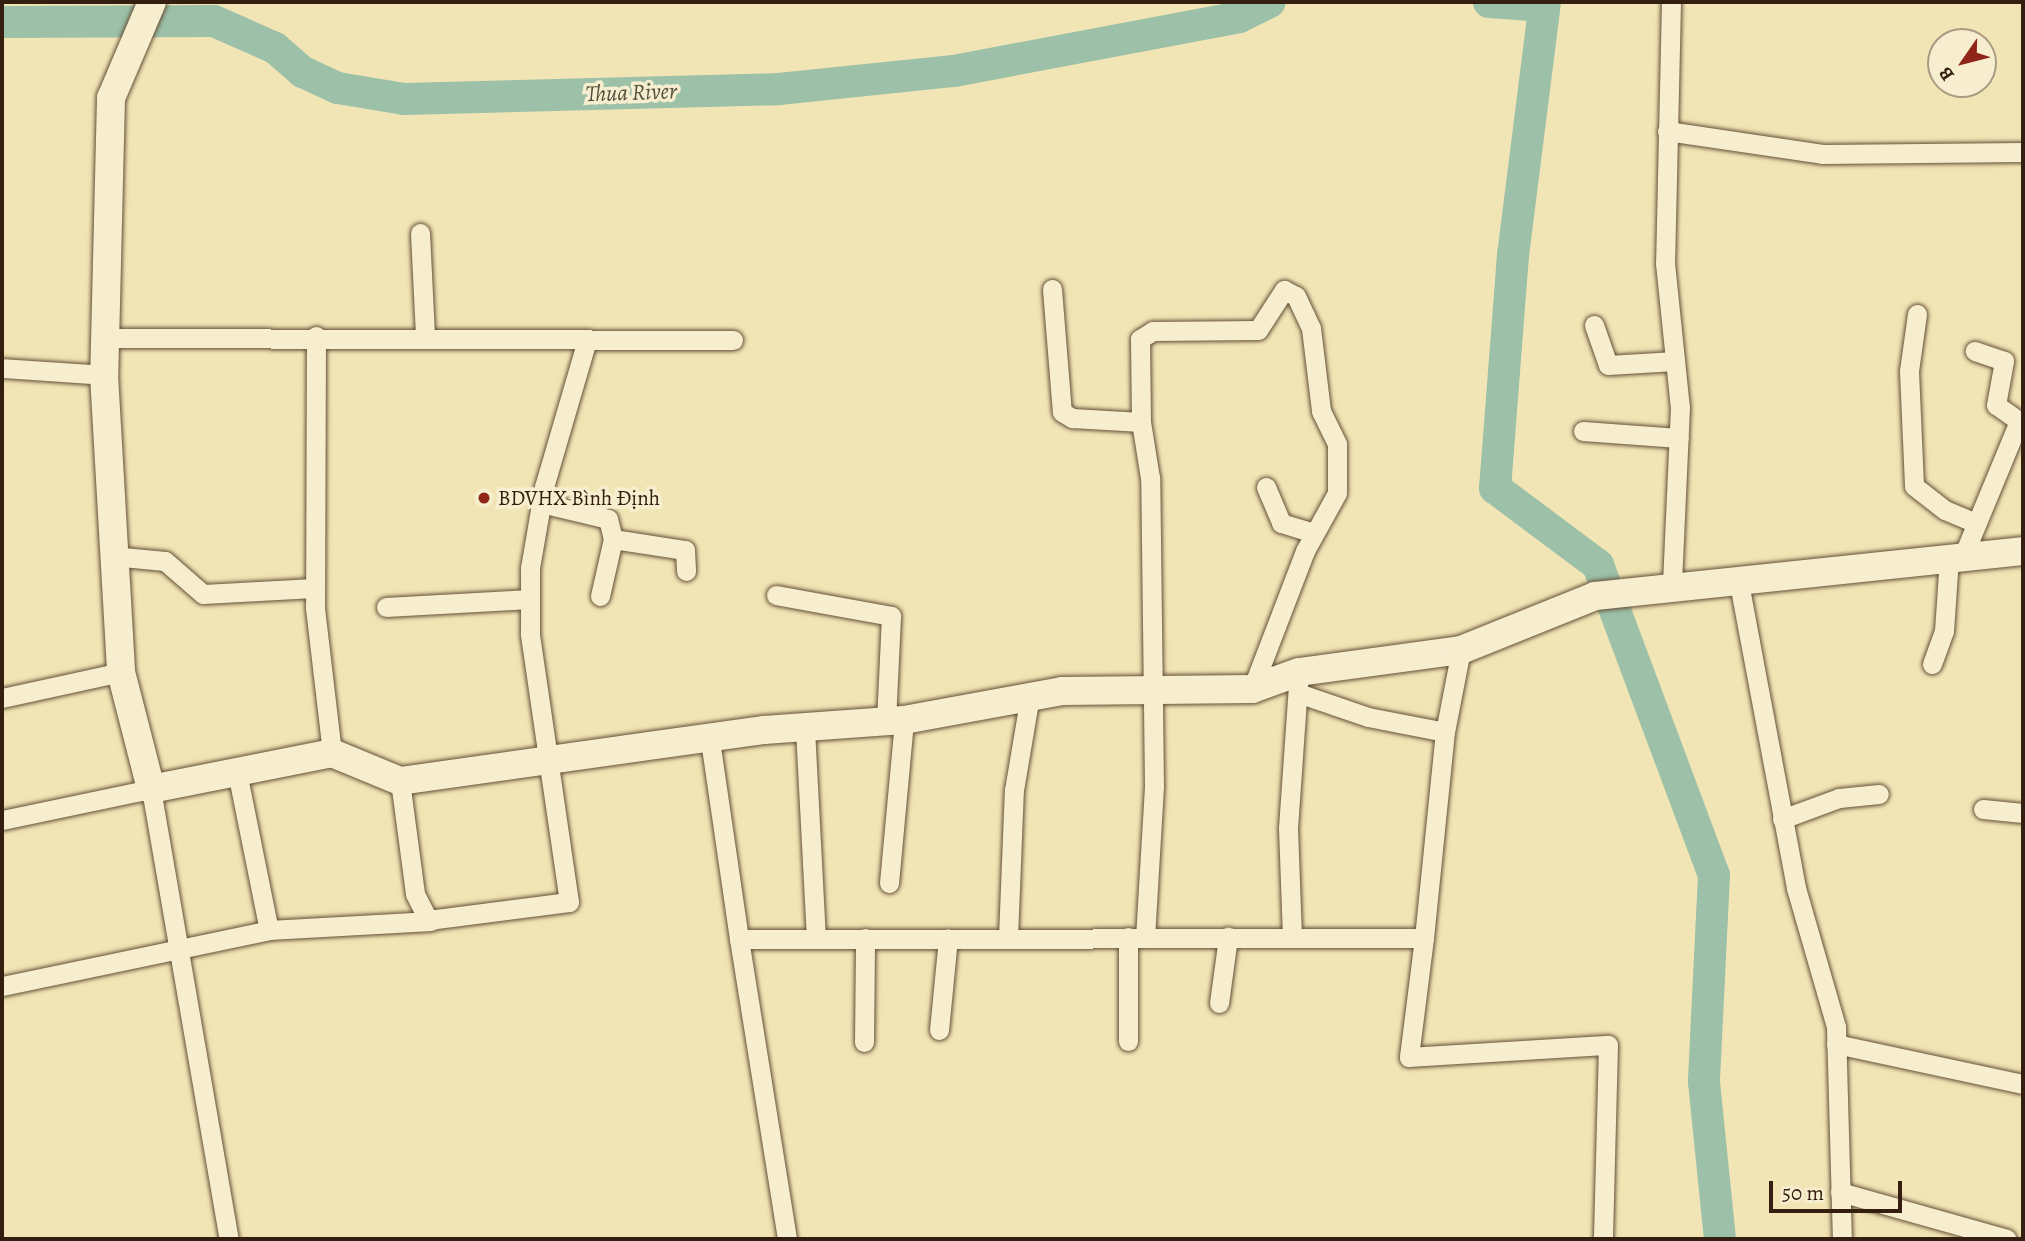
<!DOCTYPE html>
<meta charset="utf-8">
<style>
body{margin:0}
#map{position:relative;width:2025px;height:1241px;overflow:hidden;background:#f2e5b5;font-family:Alegreya,serif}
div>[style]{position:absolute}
.river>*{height:32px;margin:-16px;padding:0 16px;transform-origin:16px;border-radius:16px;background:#9cc0a8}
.roads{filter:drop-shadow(0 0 2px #645038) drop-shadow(0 0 2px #645038)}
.street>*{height:19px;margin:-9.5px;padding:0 9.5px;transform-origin:9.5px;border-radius:9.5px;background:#f7eecf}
.secondary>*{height:28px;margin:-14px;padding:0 14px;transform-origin:14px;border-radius:14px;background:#f7eecf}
.dots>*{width:19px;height:19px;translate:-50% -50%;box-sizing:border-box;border:4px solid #f7eecf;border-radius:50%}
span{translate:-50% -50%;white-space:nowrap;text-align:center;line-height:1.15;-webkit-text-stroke:7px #f7eecf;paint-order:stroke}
.poi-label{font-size:21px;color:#341e0f}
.left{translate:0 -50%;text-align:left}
.water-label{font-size:23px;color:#534f3d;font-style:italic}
.frame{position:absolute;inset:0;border:4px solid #341e0f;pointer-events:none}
.north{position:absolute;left:1927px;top:28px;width:70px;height:70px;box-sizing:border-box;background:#f7eecf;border:2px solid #a99b82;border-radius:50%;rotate:235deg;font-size:19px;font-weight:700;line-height:28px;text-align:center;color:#341e0f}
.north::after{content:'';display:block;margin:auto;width:24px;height:32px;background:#8f2418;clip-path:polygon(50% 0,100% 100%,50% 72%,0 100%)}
.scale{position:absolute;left:1769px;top:1181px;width:133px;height:32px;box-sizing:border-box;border:4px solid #341e0f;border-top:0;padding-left:9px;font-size:21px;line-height:24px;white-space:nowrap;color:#341e0f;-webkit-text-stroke:5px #f7eecf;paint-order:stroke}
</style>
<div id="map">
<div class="river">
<i style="left:1489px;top:2px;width:55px;rotate:4.2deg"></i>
<i style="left:1545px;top:2px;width:255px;rotate:97.2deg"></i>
<i style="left:1513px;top:255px;width:234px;rotate:94.4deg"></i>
<i style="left:1495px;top:488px;width:129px;rotate:36.8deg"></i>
<i style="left:1598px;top:565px;width:331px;rotate:69.5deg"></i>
<i style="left:1714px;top:875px;width:207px;rotate:92.8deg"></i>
<i style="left:1704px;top:1082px;width:158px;rotate:84.2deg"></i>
<i style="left:2px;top:22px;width:212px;rotate:-0.3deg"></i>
<i style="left:214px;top:21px;width:67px;rotate:23.9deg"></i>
<i style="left:275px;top:48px;width:37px;rotate:41deg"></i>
<i style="left:303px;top:72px;width:38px;rotate:25deg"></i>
<i style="left:338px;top:88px;width:67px;rotate:9.5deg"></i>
<i style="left:404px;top:99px;width:375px;rotate:-1.5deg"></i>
<i style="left:779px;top:89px;width:176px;rotate:-5.9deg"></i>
<i style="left:954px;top:71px;width:290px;rotate:-10.7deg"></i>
<i style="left:1239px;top:17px;width:34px;rotate:-26deg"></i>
</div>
<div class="roads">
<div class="street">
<i style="left:1671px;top:2px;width:261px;rotate:91.3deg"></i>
<i style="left:1665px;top:263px;width:145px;rotate:84.1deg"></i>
<i style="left:1680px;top:407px;width:179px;rotate:92.6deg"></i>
<i style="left:1667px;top:131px;width:157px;rotate:8.4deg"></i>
<i style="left:1822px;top:154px;width:201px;rotate:-0.6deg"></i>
<i style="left:420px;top:233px;width:104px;rotate:87.2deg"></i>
<i style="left:1052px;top:289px;width:123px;rotate:85.4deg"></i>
<i style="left:1062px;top:412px;width:12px;rotate:31deg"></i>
<i style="left:1072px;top:418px;width:69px;rotate:3.3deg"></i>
<i style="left:1917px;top:314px;width:58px;rotate:98deg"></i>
<i style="left:1909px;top:371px;width:115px;rotate:87.5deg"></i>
<i style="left:1914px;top:486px;width:39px;rotate:38deg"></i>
<i style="left:1945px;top:510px;width:34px;rotate:23deg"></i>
<i style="left:1594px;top:325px;width:42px;rotate:70.7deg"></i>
<i style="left:1608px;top:365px;width:67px;rotate:-3.4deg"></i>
<i style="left:316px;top:336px;width:272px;rotate:90.2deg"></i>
<i style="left:315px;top:608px;width:146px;rotate:83.3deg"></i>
<i style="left:110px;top:338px;width:623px;rotate:0.18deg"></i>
<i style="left:2px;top:368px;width:102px;rotate:3.9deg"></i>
<i style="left:1583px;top:431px;width:96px;rotate:4.2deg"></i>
<i style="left:1266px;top:487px;width:39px;rotate:67deg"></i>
<i style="left:1281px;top:523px;width:34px;rotate:17deg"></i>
<i style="left:541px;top:503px;width:69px;rotate:13.4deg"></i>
<i style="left:608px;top:519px;width:21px;rotate:76deg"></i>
<i style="left:613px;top:539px;width:73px;rotate:8.7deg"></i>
<i style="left:685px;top:550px;width:21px;rotate:87deg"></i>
<i style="left:1964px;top:554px;width:144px;rotate:-67.5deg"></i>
<i style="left:2019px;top:421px;width:28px;rotate:-145deg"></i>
<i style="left:1996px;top:405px;width:45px;rotate:-79.7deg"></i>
<i style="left:2004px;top:361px;width:31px;rotate:-161deg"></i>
<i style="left:112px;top:556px;width:53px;rotate:5.4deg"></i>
<i style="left:165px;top:561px;width:50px;rotate:41deg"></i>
<i style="left:203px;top:594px;width:111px;rotate:-3.1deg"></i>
<i style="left:1739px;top:583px;width:310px;rotate:79.4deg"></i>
<i style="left:1796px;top:888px;width:145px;rotate:73.9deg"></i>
<i style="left:1836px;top:1027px;width:212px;rotate:88.4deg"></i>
<i style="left:776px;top:595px;width:117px;rotate:10.3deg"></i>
<i style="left:891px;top:616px;width:105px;rotate:92.7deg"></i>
<i style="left:600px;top:596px;width:58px;rotate:-77.2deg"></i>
<i style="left:386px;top:607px;width:144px;rotate:-3.2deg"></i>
<i style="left:1932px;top:664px;width:35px;rotate:-70deg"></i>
<i style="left:1944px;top:631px;width:74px;rotate:-86.1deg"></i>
<i style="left:1298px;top:693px;width:74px;rotate:18.9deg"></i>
<i style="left:1368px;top:717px;width:78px;rotate:11deg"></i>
<i style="left:2px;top:698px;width:122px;rotate:-12.3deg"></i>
<i style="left:805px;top:729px;width:208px;rotate:87deg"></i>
<i style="left:710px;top:740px;width:201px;rotate:81.7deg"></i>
<i style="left:739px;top:939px;width:685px;rotate:-0.08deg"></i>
<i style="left:1424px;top:938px;width:207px;rotate:-84.2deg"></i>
<i style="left:1445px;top:732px;width:84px;rotate:-79deg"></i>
<i style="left:237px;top:772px;width:161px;rotate:78.6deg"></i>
<i style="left:400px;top:781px;width:114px;rotate:82.4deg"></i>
<i style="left:415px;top:894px;width:29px;rotate:63deg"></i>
<i style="left:428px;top:920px;width:142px;rotate:-7.3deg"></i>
<i style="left:569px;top:902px;width:271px;rotate:-98.3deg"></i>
<i style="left:530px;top:634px;width:66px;rotate:-90deg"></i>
<i style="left:530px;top:568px;width:82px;rotate:-80.2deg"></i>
<i style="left:544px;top:487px;width:150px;rotate:-73.7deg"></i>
<i style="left:1983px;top:809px;width:40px;rotate:5.7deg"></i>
<i style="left:1782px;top:819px;width:61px;rotate:-20.2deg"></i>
<i style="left:1839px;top:798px;width:40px;rotate:-5.7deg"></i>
<i style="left:2px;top:820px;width:152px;rotate:-11.8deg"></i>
<i style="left:151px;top:789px;width:457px;rotate:80.2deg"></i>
<i style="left:889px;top:883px;width:164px;rotate:-84.7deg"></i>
<i style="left:1008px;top:937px;width:147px;rotate:-87.7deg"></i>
<i style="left:1014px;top:790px;width:96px;rotate:-80.4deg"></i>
<i style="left:1128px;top:937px;width:104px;rotate:90deg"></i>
<i style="left:1292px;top:937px;width:109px;rotate:-92.1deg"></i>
<i style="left:1288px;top:828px;width:156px;rotate:-86deg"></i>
<i style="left:1145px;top:938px;width:152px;rotate:-86.6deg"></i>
<i style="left:1154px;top:786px;width:308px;rotate:-90.7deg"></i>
<i style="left:1150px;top:478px;width:57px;rotate:-99.1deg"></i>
<i style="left:1141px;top:422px;width:83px;rotate:-90.7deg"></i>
<i style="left:1140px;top:339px;width:15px;rotate:-32deg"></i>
<i style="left:1153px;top:331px;width:105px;rotate:-0.5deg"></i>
<i style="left:1258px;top:330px;width:48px;rotate:-57deg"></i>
<i style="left:1284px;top:290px;width:13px;rotate:27deg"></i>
<i style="left:1296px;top:296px;width:35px;rotate:65deg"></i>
<i style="left:1311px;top:328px;width:84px;rotate:83.1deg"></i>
<i style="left:1321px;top:411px;width:37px;rotate:64deg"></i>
<i style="left:1337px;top:444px;width:49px;rotate:90deg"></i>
<i style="left:1337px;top:493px;width:66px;rotate:118.9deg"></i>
<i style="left:1305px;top:551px;width:148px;rotate:111deg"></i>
<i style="left:1424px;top:938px;width:120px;rotate:97.2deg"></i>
<i style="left:1409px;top:1057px;width:199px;rotate:-3.5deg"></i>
<i style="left:1608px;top:1045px;width:194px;rotate:91.5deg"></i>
<i style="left:739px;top:939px;width:304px;rotate:80.9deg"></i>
<i style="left:2px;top:986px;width:273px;rotate:-11.8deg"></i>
<i style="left:269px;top:930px;width:162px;rotate:-3.2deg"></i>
<i style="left:1219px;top:1003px;width:67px;rotate:-82.2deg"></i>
<i style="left:939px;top:1030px;width:92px;rotate:-84.4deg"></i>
<i style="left:864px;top:1042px;width:104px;rotate:-89.4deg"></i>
<i style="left:1836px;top:1044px;width:191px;rotate:12.1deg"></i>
<i style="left:1840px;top:1192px;width:173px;rotate:15.7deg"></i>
</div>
<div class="secondary">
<i style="left:152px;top:2px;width:104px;rotate:113.1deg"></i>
<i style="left:111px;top:98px;width:277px;rotate:91.4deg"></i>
<i style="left:104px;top:375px;width:297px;rotate:86.7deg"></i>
<i style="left:121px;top:672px;width:121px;rotate:75.6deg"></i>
<i style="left:151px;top:789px;width:185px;rotate:-11.2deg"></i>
<i style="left:332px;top:753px;width:74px;rotate:22.4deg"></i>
<i style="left:400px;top:781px;width:368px;rotate:-8deg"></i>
<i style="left:764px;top:730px;width:140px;rotate:-4.1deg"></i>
<i style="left:904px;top:720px;width:161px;rotate:-10.4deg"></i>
<i style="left:1062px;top:691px;width:190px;rotate:-0.6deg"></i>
<i style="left:1252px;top:689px;width:50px;rotate:-19.9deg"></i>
<i style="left:1299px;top:672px;width:163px;rotate:-7.7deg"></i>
<i style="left:1461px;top:650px;width:144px;rotate:-21.9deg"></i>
<i style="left:1595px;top:596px;width:430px;rotate:-6deg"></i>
</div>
</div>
<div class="dots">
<i style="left:484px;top:498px;background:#8f2418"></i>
</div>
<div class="poi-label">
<span class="left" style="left:498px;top:498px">BDVHX Bình Định</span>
</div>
<div class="water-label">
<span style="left:631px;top:93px;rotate:-2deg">Thua River</span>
</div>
<div class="frame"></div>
<div class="north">B</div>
<div class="scale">50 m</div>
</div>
